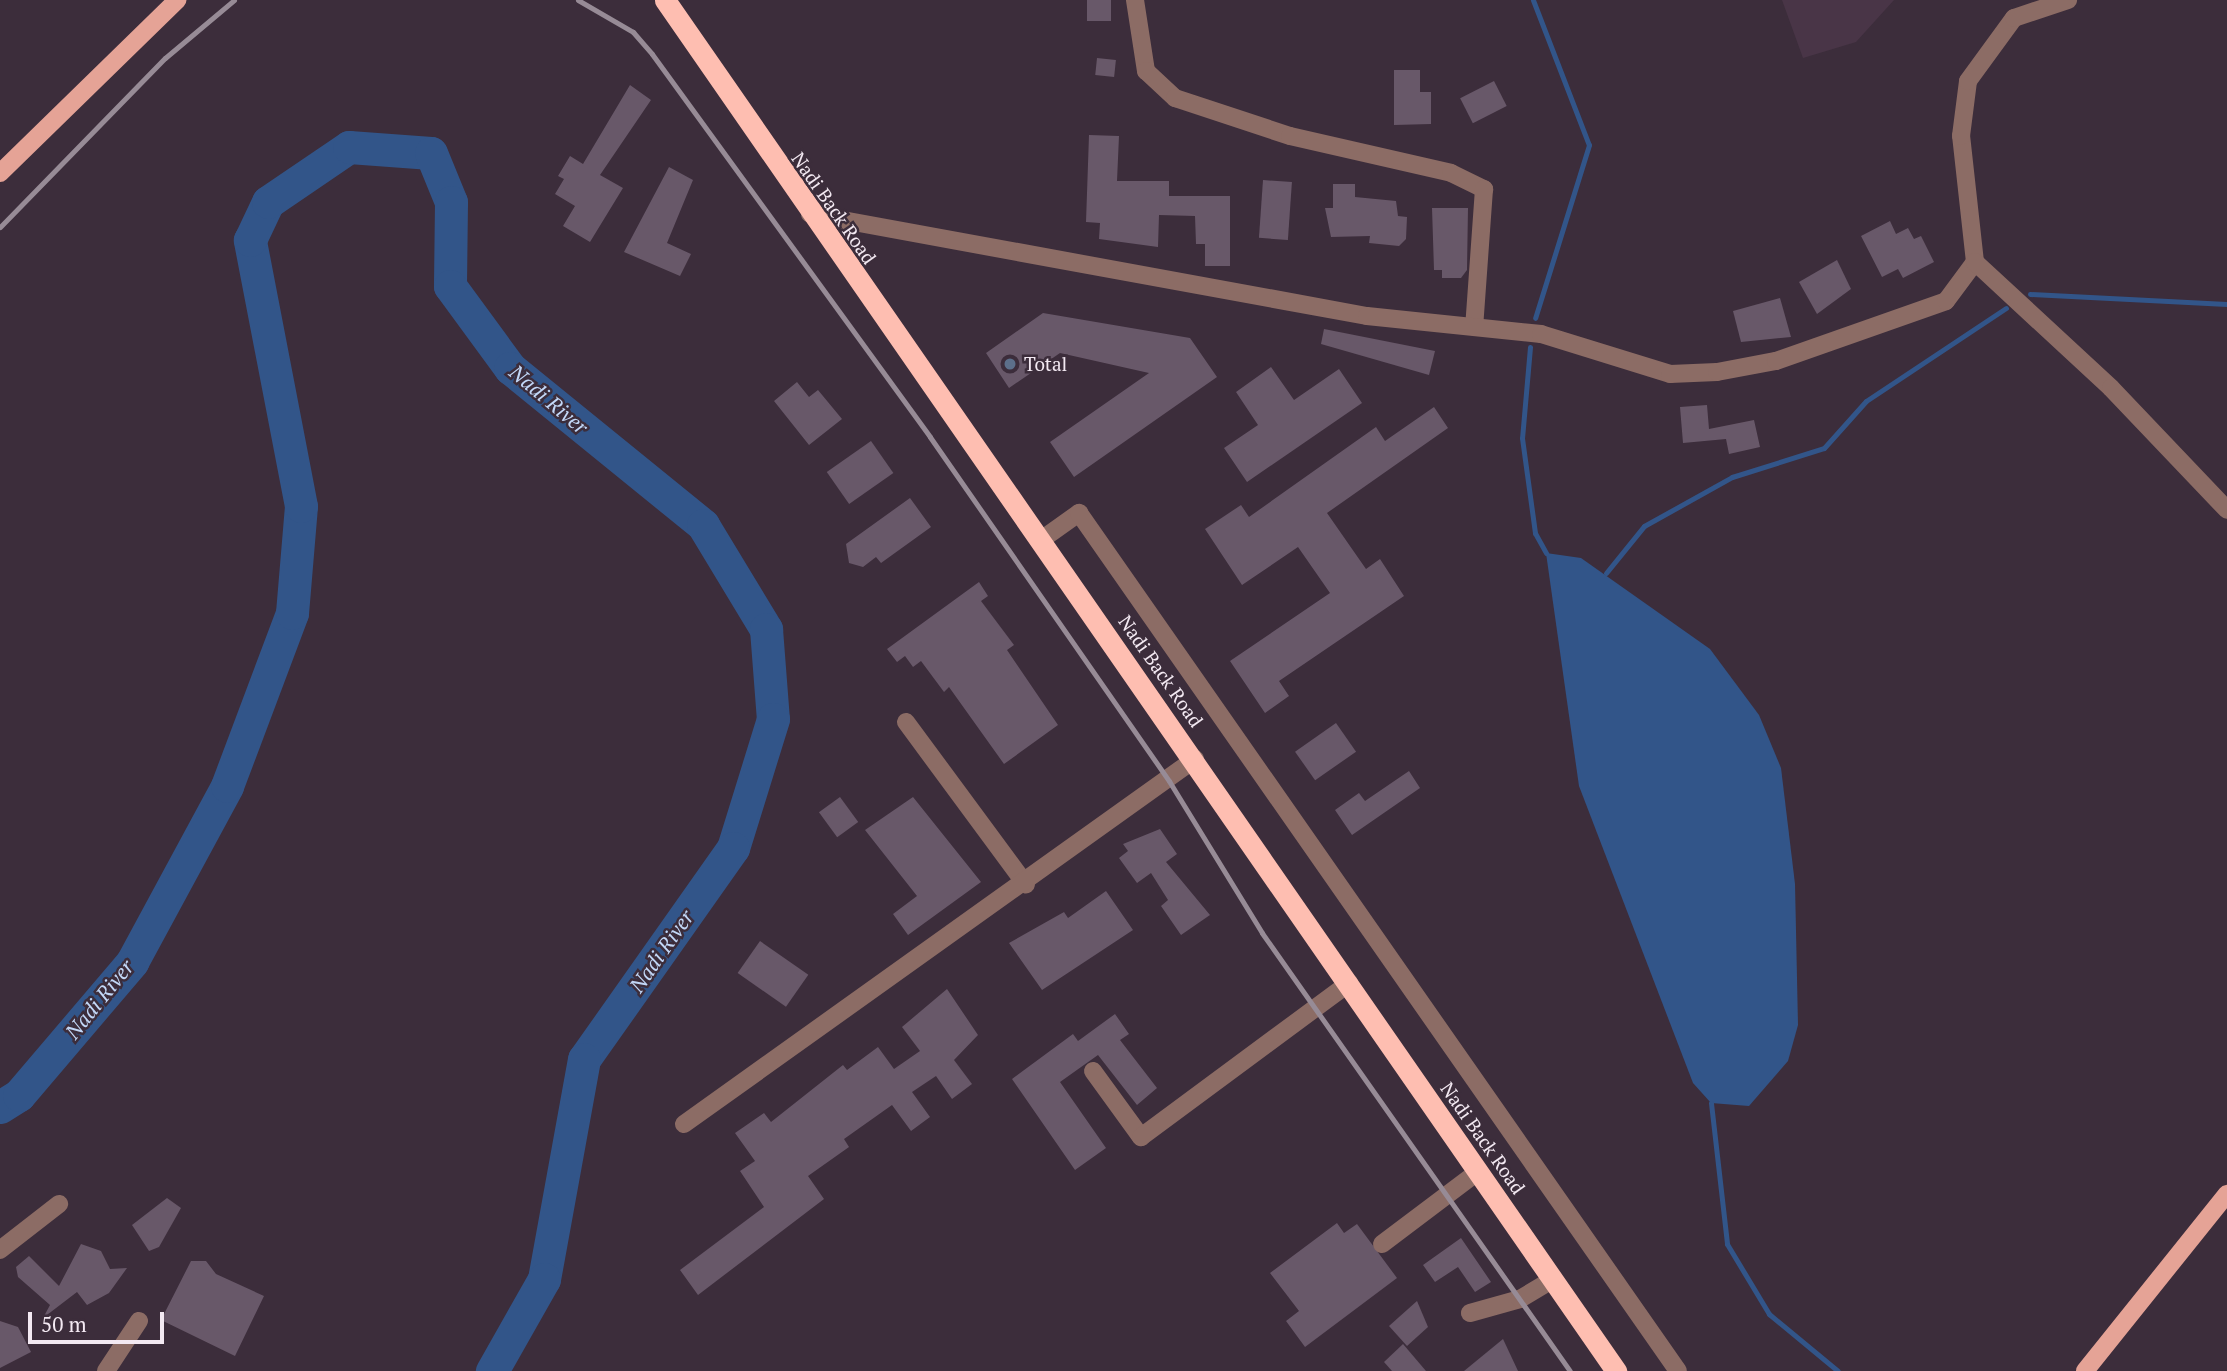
<!DOCTYPE html>
<style>
body{margin:0}
#map{position:relative;width:2227px;height:1371px;overflow:hidden;background:#3c2d3b;font-family:"PT Serif",serif}
div>[style]{position:absolute}
.built>*{inset:0;background:#493547}
.water>*{inset:0;background:#325589}
.stream>*{height:5px;margin:-2.5px;padding:0 2.5px;transform-origin:2.5px;border-radius:2.5px;background:#325589}
.river>*{height:33px;margin:-16.5px;padding:0 16.5px;transform-origin:16.5px;border-radius:16.5px;background:#325589}
.building>*{inset:0;background:#685869;transform-origin:0 0}
.minor>*{height:18px;margin:-9px;padding:0 9px;transform-origin:9px;border-radius:9px;background:#8c6c65}
.major>*{height:18px;margin:-9px;padding:0 9px;transform-origin:9px;border-radius:9px;background:#e5a396}
.highway>*{height:21px;margin:-10.5px;padding:0 10.5px;transform-origin:10.5px;border-radius:10.5px;background:#febeb1}
.rail>*{height:5px;margin:-2.5px;padding:0 2.5px;transform-origin:2.5px;border-radius:2.5px;background:#978b96}
.dots>*{width:19px;height:19px;translate:-50% -50%;box-sizing:border-box;border:4px solid #3c2d3b;border-radius:50%}
span{translate:-50% -50%;white-space:nowrap;text-align:center;line-height:1.15;-webkit-text-stroke:5px #3c2d3b;paint-order:stroke}
.street-label{font-size:19px;color:#f3e9f2}
.poi-label{font-size:19px;color:#f3e9f2}
.left{translate:0 -50%;text-align:left}
.water-label{font-size:21px;color:#c2d7f7;font-style:italic}
.scale{position:absolute;left:28px;top:1312px;width:136px;height:32px;box-sizing:border-box;border:4px solid #f3e9f2;border-top:0;padding-left:9px;font-size:21px;line-height:24px;white-space:nowrap;color:#f3e9f2;-webkit-text-stroke:5px #3c2d3b;paint-order:stroke}
</style>
<div id="map">
<div class="built">
<i style="clip-path:polygon(1782px 0,1894px 0,1856px 42px,1803px 58px)"></i>
</div>
<div class="water">
<i style="clip-path:polygon(1546px 553px,1581px 558px,1710px 649px,1759px 715px,1781px 768px,1795px 884px,1798px 1025px,1788px 1061px,1749px 1106px,1711px 1103px,1693px 1083px,1579px 786px)"></i>
</div>
<div class="stream">
<i style="left:1533px;top:0;width:155px;rotate:68.9deg"></i>
<i style="left:1589px;top:145px;width:181px;rotate:107.3deg"></i>
<i style="left:2030px;top:294px;width:197px;rotate:2.9deg"></i>
<i style="left:1530px;top:347px;width:91px;rotate:95deg"></i>
<i style="left:1522px;top:438px;width:96px;rotate:82.2deg"></i>
<i style="left:1535px;top:533px;width:23px;rotate:61deg"></i>
<i style="left:1606px;top:573px;width:60px;rotate:-51deg"></i>
<i style="left:1644px;top:526px;width:101px;rotate:-29.1deg"></i>
<i style="left:1732px;top:477px;width:96px;rotate:-17.5deg"></i>
<i style="left:1824px;top:448px;width:63px;rotate:-48.2deg"></i>
<i style="left:1866px;top:401px;width:168px;rotate:-33.6deg"></i>
<i style="left:1711px;top:1103px;width:142px;rotate:83.5deg"></i>
<i style="left:1727px;top:1244px;width:82px;rotate:59deg"></i>
<i style="left:1769px;top:1314px;width:89px;rotate:39.6deg"></i>
</div>
<div class="river">
<i style="left:0;top:1107px;width:22px;rotate:-32deg"></i>
<i style="left:19px;top:1095px;width:175px;rotate:-49.6deg"></i>
<i style="left:132px;top:962px;width:200px;rotate:-61.6deg"></i>
<i style="left:227px;top:786px;width:185px;rotate:-69.4deg"></i>
<i style="left:292px;top:613px;width:107px;rotate:-85.2deg"></i>
<i style="left:301px;top:506px;width:271px;rotate:-100.9deg"></i>
<i style="left:250px;top:240px;width:42px;rotate:-64.7deg"></i>
<i style="left:268px;top:202px;width:98px;rotate:-34.2deg"></i>
<i style="left:349px;top:147px;width:82px;rotate:4.2deg"></i>
<i style="left:431px;top:153px;width:53px;rotate:67.8deg"></i>
<i style="left:451px;top:202px;width:84px;rotate:90.7deg"></i>
<i style="left:450px;top:286px;width:102px;rotate:53.8deg"></i>
<i style="left:510px;top:368px;width:249px;rotate:39.1deg"></i>
<i style="left:703px;top:525px;width:122px;rotate:58.8deg"></i>
<i style="left:766px;top:629px;width:90px;rotate:85.6deg"></i>
<i style="left:773px;top:719px;width:135px;rotate:107.2deg"></i>
<i style="left:733px;top:848px;width:258px;rotate:125.2deg"></i>
<i style="left:584px;top:1059px;width:224px;rotate:100.3deg"></i>
<i style="left:544px;top:1279px;width:106px;rotate:119.5deg"></i>
</div>
<div class="building">
<i style="left:1087px;top:0;width:24px;height:21px"></i>
<i style="left:1097px;top:58px;width:19px;height:17px;rotate:6deg"></i>
<i style="clip-path:polygon(1394px 70px,1420px 70px,1420px 92px,1431px 92px,1431px 124px,1394px 125px)"></i>
<i style="left:1494px;top:81px;width:28px;height:38px;rotate:63deg"></i>
<i style="clip-path:polygon(630px 85px,651px 100px,600px 175px,623px 188px,590px 242px,563px 226px,575px 206px,555px 194px,564px 179px,558px 176px,570px 156px,583px 164px)"></i>
<i style="clip-path:polygon(1089px 135px,1119px 136px,1117px 181px,1169px 181px,1169px 196px,1230px 196px,1230px 266px,1205px 266px,1205px 244px,1196px 244px,1195px 216px,1159px 215px,1158px 247px,1099px 239px,1100px 223px,1086px 222px)"></i>
<i style="clip-path:polygon(669px 167px,693px 180px,667px 243px,691px 254px,680px 276px,624px 252px)"></i>
<i style="left:1263px;top:180px;width:29px;height:58px;rotate:4deg"></i>
<i style="clip-path:polygon(1333px 184px,1355px 184px,1355px 197px,1396px 201px,1398px 216px,1407px 217px,1406px 239px,1399px 246px,1369px 243px,1370px 236px,1331px 237px,1325px 208px,1333px 208px)"></i>
<i style="clip-path:polygon(1432px 208px,1468px 208px,1467px 270px,1461px 278px,1442px 278px,1442px 270px,1434px 270px)"></i>
<i style="clip-path:polygon(1890px 221px,1896px 234px,1908px 228px,1914px 239px,1921px 236px,1934px 262px,1903px 278px,1898px 269px,1882px 277px,1861px 236px)"></i>
<i style="clip-path:polygon(1837px 260px,1851px 289px,1817px 314px,1799px 282px)"></i>
<i style="clip-path:polygon(1780px 298px,1791px 337px,1741px 342px,1733px 311px)"></i>
<i style="clip-path:polygon(1043px 313px,1190px 338px,1217px 377px,1074px 477px,1050px 442px,1149px 373px,1060px 353px,1009px 388px,986px 353px)"></i>
<i style="clip-path:polygon(1324px 329px,1435px 351px,1429px 375px,1321px 344px)"></i>
<i style="clip-path:polygon(1271px 367px,1294px 400px,1339px 369px,1362px 403px,1247px 482px,1224px 448px,1258px 425px,1236px 392px)"></i>
<i style="clip-path:polygon(797px 382px,809px 397px,818px 390px,842px 419px,809px 445px,774px 401px)"></i>
<i style="clip-path:polygon(1707px 405px,1709px 429px,1754px 420px,1760px 447px,1729px 454px,1726px 439px,1683px 443px,1680px 407px)"></i>
<i style="clip-path:polygon(1434px 407px,1448px 428px,1327px 513px,1366px 569px,1380px 559px,1404px 596px,1279px 681px,1289px 696px,1265px 713px,1230px 661px,1330px 593px,1298px 547px,1242px 585px,1205px 529px,1241px 505px,1249px 517px,1376px 427px,1385px 441px)"></i>
<i style="left:871px;top:441px;width:39px;height:54px;rotate:55deg"></i>
<i style="clip-path:polygon(910px 498px,931px 527px,881px 563px,876px 557px,863px 567px,849px 563px,846px 544px)"></i>
<i style="clip-path:polygon(979px 582px,988px 596px,981px 601px,1014px 645px,1007px 650px,1058px 725px,1004px 764px,949px 687px,944px 692px,921px 661px,913px 667px,905px 656px,897px 662px,887px 649px)"></i>
<i style="left:1336px;top:723px;width:35px;height:50px;rotate:55deg"></i>
<i style="clip-path:polygon(1409px 771px,1420px 788px,1352px 835px,1335px 810px,1359px 793px,1365px 801px)"></i>
<i style="left:840px;top:797px;width:31px;height:26px;rotate:54deg"></i>
<i style="clip-path:polygon(913px 797px,981px 882px,908px 935px,893px 914px,917px 896px,865px 830px)"></i>
<i style="clip-path:polygon(1160px 829px,1177px 854px,1166px 862px,1210px 915px,1181px 935px,1161px 906px,1168px 900px,1151px 873px,1137px 883px,1119px 858px,1128px 851px,1123px 844px)"></i>
<i style="clip-path:polygon(1106px 891px,1133px 930px,1042px 990px,1009px 943px,1064px 912px,1068px 918px)"></i>
<i style="left:760px;top:941px;width:59px;height:39px;rotate:35deg"></i>
<i style="clip-path:polygon(947px 989px,978px 1035px,954px 1060px,972px 1084px,952px 1099px,936px 1076px,912px 1092px,930px 1117px,911px 1131px,892px 1105px,844px 1139px,849px 1147px,808px 1176px,824px 1199px,698px 1295px,680px 1270px,764px 1207px,740px 1171px,755px 1161px,735px 1133px,764px 1113px,771px 1122px,843px 1065px,847px 1070px,878px 1047px,894px 1069px,920px 1051px,902px 1027px)"></i>
<i style="clip-path:polygon(1115px 1014px,1129px 1034px,1120px 1040px,1157px 1088px,1137px 1105px,1098px 1055px,1060px 1082px,1106px 1148px,1075px 1170px,1012px 1079px,1073px 1034px,1078px 1041px)"></i>
<i style="clip-path:polygon(167px 1198px,181px 1208px,159px 1247px,149px 1251px,132px 1225px)"></i>
<i style="clip-path:polygon(1337px 1223px,1344px 1233px,1357px 1224px,1397px 1278px,1305px 1347px,1286px 1321px,1299px 1311px,1270px 1273px)"></i>
<i style="clip-path:polygon(1461px 1238px,1491px 1282px,1475px 1292px,1458px 1267px,1435px 1282px,1423px 1265px)"></i>
<i style="clip-path:polygon(81px 1244px,101px 1251px,110px 1269px,127px 1268px,109px 1293px,87px 1305px,77px 1292px,43px 1318px,50px 1305px,18px 1277px,16px 1267px,29px 1256px,59px 1286px)"></i>
<i style="clip-path:polygon(191px 1261px,206px 1261px,216px 1274px,264px 1296px,235px 1356px,161px 1320px)"></i>
<i style="clip-path:polygon(1417px 1301px,1428px 1327px,1407px 1346px,1389px 1326px)"></i>
<i style="clip-path:polygon(0 1321px,18px 1327px,31px 1352px,0 1368px)"></i>
<i style="clip-path:polygon(1503px 1339px,1518px 1371px,1464px 1371px)"></i>
<i style="clip-path:polygon(1403px 1344px,1426px 1371px,1392px 1371px,1384px 1362px)"></i>
</div>
<div class="minor">
<i style="left:1135px;top:0;width:72px;rotate:81.2deg"></i>
<i style="left:1146px;top:71px;width:40px;rotate:43deg"></i>
<i style="left:1175px;top:98px;width:121px;rotate:18.3deg"></i>
<i style="left:1290px;top:136px;width:165px;rotate:12.9deg"></i>
<i style="left:1451px;top:173px;width:37px;rotate:26deg"></i>
<i style="left:1484px;top:189px;width:138px;rotate:94.1deg"></i>
<i style="left:810px;top:214px;width:566px;rotate:10.38deg"></i>
<i style="left:1367px;top:316px;width:175px;rotate:5.9deg"></i>
<i style="left:1541px;top:334px;width:135px;rotate:17.2deg"></i>
<i style="left:1670px;top:374px;width:47px;rotate:-2.4deg"></i>
<i style="left:1717px;top:372px;width:60px;rotate:-10.6deg"></i>
<i style="left:1776px;top:361px;width:180px;rotate:-19.4deg"></i>
<i style="left:1946px;top:301px;width:49px;rotate:-53.4deg"></i>
<i style="left:1975px;top:262px;width:127px;rotate:-96.3deg"></i>
<i style="left:1961px;top:136px;width:55px;rotate:-82.7deg"></i>
<i style="left:1968px;top:81px;width:78px;rotate:-53.9deg"></i>
<i style="left:2014px;top:18px;width:57px;rotate:-18.4deg"></i>
<i style="left:1975px;top:262px;width:185px;rotate:42.8deg"></i>
<i style="left:2111px;top:388px;width:168px;rotate:46.4deg"></i>
<i style="left:1041px;top:540px;width:47px;rotate:-35.4deg"></i>
<i style="left:1079px;top:513px;width:1046px;rotate:55.08deg"></i>
<i style="left:906px;top:722px;width:202px;rotate:53.6deg"></i>
<i style="left:1093px;top:1071px;width:82px;rotate:54deg"></i>
<i style="left:1141px;top:1137px;width:259px;rotate:-36.5deg"></i>
<i style="left:684px;top:1124px;width:628px;rotate:-35.54deg"></i>
<i style="left:1382px;top:1244px;width:121px;rotate:-37deg"></i>
<i style="left:0;top:1250px;width:75px;rotate:-37.9deg"></i>
<i style="left:1470px;top:1313px;width:52px;rotate:-15.6deg"></i>
<i style="left:1520px;top:1299px;width:39px;rotate:-31deg"></i>
<i style="left:106px;top:1371px;width:60px;rotate:-56.6deg"></i>
</div>
<div class="major">
<i style="left:0;top:173px;width:248px;rotate:-44.3deg"></i>
<i style="left:2085px;top:1371px;width:227px;rotate:-51.3deg"></i>
</div>
<div class="highway">
<i style="left:665px;top:0;width:1669px;rotate:55.25deg"></i>
</div>
<div class="rail">
<i style="left:578px;top:0;width:64px;rotate:30.2deg"></i>
<i style="left:633px;top:32px;width:29px;rotate:49deg"></i>
<i style="left:652px;top:54px;width:473px;rotate:54deg"></i>
<i style="left:930px;top:437px;width:419px;rotate:55.2deg"></i>
<i style="left:1169px;top:781px;width:178px;rotate:58.5deg"></i>
<i style="left:1262px;top:933px;width:535px;rotate:54.89deg"></i>
<i style="left:0;top:227px;width:236px;rotate:-45.7deg"></i>
<i style="left:165px;top:58px;width:90px;rotate:-40deg"></i>
</div>
<div class="dots">
<i style="left:1010px;top:364px;background:#5c6f8a"></i>
</div>
<div class="street-label">
<span style="left:834px;top:208px;rotate:55deg">Nadi Back Road</span>
<span style="left:1161px;top:671px;rotate:55deg">Nadi Back Road</span>
<span style="left:1483px;top:1138px;rotate:55deg">Nadi Back Road</span>
</div>
<div class="poi-label">
<span class="left" style="left:1024px;top:364px">Total</span>
</div>
<div class="water-label">
<span style="left:549px;top:399px;rotate:40deg">Nadi River</span>
<span style="left:661px;top:951px;rotate:-55deg">Nadi River</span>
<span style="left:99px;top:999px;rotate:-51deg">Nadi River</span>
</div>
<div class="scale">50 m</div>
</div>
